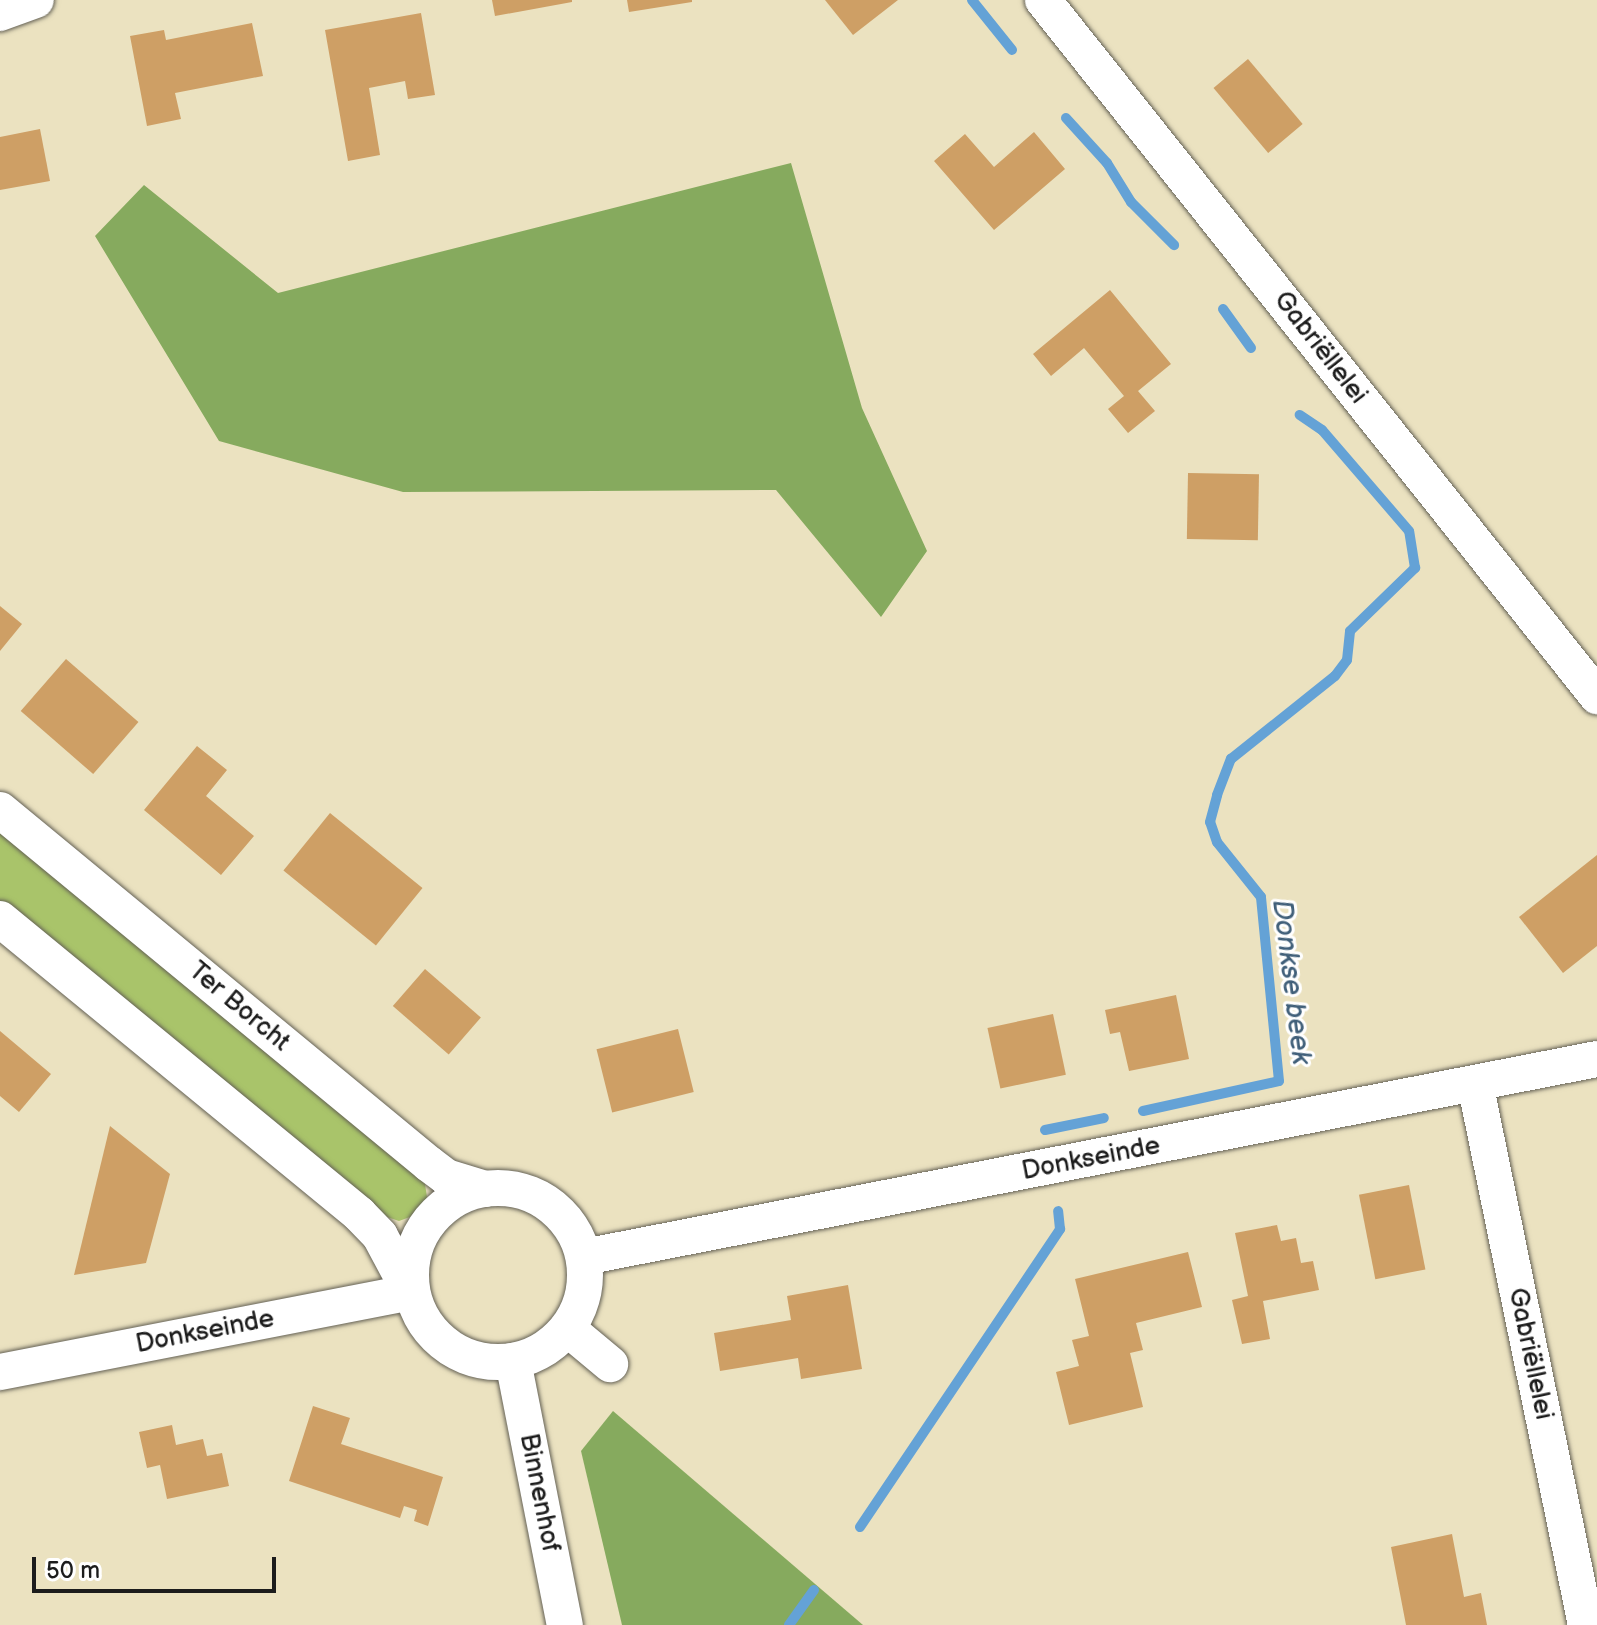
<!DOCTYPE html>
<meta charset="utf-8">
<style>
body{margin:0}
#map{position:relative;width:1597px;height:1625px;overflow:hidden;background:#ebe2c0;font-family:"Balsamiq Sans",sans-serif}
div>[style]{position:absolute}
.green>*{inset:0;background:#a9c46a}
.forest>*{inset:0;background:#86aa5e}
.stream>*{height:10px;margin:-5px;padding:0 5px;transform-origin:5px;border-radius:5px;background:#64a2d6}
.building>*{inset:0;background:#ce9f65;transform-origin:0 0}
.roads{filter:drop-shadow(0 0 2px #646155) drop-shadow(0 0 2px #646155)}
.minor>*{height:36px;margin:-18px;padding:0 18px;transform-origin:18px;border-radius:18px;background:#fff}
.minor>.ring{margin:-18px;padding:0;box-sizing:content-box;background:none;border:36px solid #fff;border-radius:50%}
span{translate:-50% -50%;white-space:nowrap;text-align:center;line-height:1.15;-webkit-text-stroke:6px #fff;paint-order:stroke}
.street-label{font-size:26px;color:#1c1c1c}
.water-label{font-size:28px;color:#405f79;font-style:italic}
.scale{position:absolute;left:32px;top:1557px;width:244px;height:36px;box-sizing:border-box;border:4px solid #1c1c1c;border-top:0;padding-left:10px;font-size:24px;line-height:28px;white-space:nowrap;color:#1c1c1c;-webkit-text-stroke:6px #fff;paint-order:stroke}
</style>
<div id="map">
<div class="green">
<i style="clip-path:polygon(0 824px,424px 1178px,427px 1197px,418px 1214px,399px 1221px,378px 1214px,0 901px)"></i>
</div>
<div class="forest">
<i style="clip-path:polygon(791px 163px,862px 408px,927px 551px,881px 617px,776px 490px,403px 492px,219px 441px,95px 236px,144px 185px,278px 293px)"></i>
<i style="clip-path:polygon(613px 1411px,863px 1625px,622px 1625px,581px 1451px)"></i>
</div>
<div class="stream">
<i style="left:972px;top:0;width:64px;rotate:51.3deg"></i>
<i style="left:1066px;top:118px;width:61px;rotate:47.7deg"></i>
<i style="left:1107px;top:163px;width:46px;rotate:58.4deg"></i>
<i style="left:1131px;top:202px;width:61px;rotate:45deg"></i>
<i style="left:1223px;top:309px;width:48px;rotate:54.3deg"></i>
<i style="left:1143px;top:1111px;width:139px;rotate:-12.4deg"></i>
<i style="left:1279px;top:1081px;width:185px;rotate:-95.6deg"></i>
<i style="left:1261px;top:897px;width:70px;rotate:-128.7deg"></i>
<i style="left:1217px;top:842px;width:21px;rotate:-109deg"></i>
<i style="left:1210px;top:822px;width:28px;rotate:-75deg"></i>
<i style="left:1217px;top:795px;width:39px;rotate:-69deg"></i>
<i style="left:1231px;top:759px;width:133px;rotate:-38.6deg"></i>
<i style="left:1335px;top:676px;width:20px;rotate:-53deg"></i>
<i style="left:1347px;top:660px;width:29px;rotate:-84deg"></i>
<i style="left:1350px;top:631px;width:91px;rotate:-44.1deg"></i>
<i style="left:1415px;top:568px;width:37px;rotate:-99deg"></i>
<i style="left:1409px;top:531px;width:133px;rotate:-130.7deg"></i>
<i style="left:1322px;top:430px;width:27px;rotate:-146deg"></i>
<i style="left:1045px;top:1130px;width:60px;rotate:-11.5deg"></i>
<i style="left:860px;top:1527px;width:359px;rotate:-56.1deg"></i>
<i style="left:1060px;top:1229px;width:18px;rotate:-96deg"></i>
<i style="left:789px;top:1625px;width:43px;rotate:-54.5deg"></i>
</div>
<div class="building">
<i style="clip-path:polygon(492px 0,572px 0,572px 2px,495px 16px)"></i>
<i style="clip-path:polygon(627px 0,692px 0,692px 2px,629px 12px)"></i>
<i style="clip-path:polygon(825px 0,898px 0,853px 35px)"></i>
<i style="clip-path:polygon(421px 13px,435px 95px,408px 99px,405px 81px,369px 88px,380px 155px,348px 161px,325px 30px)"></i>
<i style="clip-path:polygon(252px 23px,263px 76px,175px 93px,181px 119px,147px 126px,130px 36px,164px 30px,166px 40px)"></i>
<i style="left:1248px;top:59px;width:85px;height:45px;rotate:50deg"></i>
<i style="clip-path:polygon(40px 129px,50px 181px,0 190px,0 137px)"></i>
<i style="clip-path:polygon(1034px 132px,1065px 169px,994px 230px,934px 161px,965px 134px,994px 167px)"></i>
<i style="clip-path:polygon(1110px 290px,1171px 364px,1138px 391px,1155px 411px,1128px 433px,1108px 409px,1124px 396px,1084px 348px,1051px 376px,1033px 354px)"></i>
<i style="left:1188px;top:473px;width:71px;height:66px;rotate:1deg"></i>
<i style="clip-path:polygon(0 606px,22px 624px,0 651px)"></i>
<i style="left:66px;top:659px;width:96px;height:69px;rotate:41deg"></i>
<i style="clip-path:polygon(197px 746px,227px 770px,206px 796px,254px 836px,221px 875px,144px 810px)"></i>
<i style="left:330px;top:813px;width:119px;height:74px;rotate:39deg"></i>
<i style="clip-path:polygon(1597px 855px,1597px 946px,1563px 973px,1519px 917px)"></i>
<i style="left:425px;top:969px;width:74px;height:49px;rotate:41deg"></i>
<i style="clip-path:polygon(1176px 995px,1189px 1059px,1129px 1071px,1120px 1032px,1110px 1034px,1105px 1010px)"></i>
<i style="left:1053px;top:1014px;width:62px;height:67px;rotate:78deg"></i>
<i style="left:678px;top:1029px;width:65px;height:84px;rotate:76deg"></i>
<i style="clip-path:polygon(0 1031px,51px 1074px,19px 1112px,0 1096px)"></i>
<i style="clip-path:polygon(110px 1126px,170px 1174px,146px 1263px,74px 1275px)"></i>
<i style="left:1409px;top:1185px;width:86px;height:51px;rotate:79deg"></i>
<i style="clip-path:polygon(1277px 1225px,1281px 1241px,1296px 1238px,1301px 1263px,1313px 1261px,1319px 1290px,1263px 1301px,1270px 1339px,1242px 1344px,1232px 1300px,1248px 1296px,1235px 1233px)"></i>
<i style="clip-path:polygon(1188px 1252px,1202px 1307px,1136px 1323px,1143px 1350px,1130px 1353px,1143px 1407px,1069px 1425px,1056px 1372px,1079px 1366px,1072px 1340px,1089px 1336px,1075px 1279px)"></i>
<i style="clip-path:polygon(848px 1285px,862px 1369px,801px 1379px,798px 1358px,720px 1371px,714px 1333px,791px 1320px,787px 1296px)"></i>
<i style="clip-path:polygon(313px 1406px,350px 1418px,341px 1444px,443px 1477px,428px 1526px,414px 1521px,417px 1510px,404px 1506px,400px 1518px,289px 1481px)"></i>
<i style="clip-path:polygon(172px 1425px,176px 1445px,203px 1439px,207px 1456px,222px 1453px,229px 1486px,167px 1499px,160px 1465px,147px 1468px,139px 1432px)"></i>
<i style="clip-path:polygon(1452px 1534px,1464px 1597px,1481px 1593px,1487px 1625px,1406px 1625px,1391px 1547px)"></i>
</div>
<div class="roads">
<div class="minor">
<i style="left:1043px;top:0;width:890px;rotate:51.48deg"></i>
<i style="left:0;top:13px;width:38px;rotate:-20deg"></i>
<i style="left:0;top:810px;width:556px;rotate:39.53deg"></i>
<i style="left:429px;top:1164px;width:21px;rotate:37deg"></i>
<i style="left:446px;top:1177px;width:41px;rotate:17.1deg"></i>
<i style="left:0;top:919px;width:465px;rotate:39.4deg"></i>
<i style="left:359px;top:1214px;width:30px;rotate:46deg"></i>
<i style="left:380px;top:1236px;width:64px;rotate:61.8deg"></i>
<i style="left:1475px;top:1083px;width:553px;rotate:78.43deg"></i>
<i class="ring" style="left:411px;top:1188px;width:138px;height:138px"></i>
<i style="left:584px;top:1257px;width:1032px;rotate:-11.06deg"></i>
<i style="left:568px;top:1329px;width:55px;rotate:39.8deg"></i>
<i style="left:513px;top:1361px;width:269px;rotate:78.9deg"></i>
<i style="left:0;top:1372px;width:418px;rotate:-11deg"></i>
</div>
</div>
<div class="street-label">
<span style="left:1320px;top:348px;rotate:52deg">Gabriëllelei</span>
<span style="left:239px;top:1007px;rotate:40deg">Ter Borcht</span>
<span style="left:1091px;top:1159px;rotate:-11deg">Donkseinde</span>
<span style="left:205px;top:1332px;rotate:-11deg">Donkseinde</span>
<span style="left:1530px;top:1354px;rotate:78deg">Gabriëllelei</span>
<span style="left:539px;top:1493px;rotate:79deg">Binnenhof</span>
</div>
<div class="water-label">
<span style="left:1291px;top:982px;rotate:83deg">Donkse beek</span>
</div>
<div class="scale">50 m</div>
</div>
